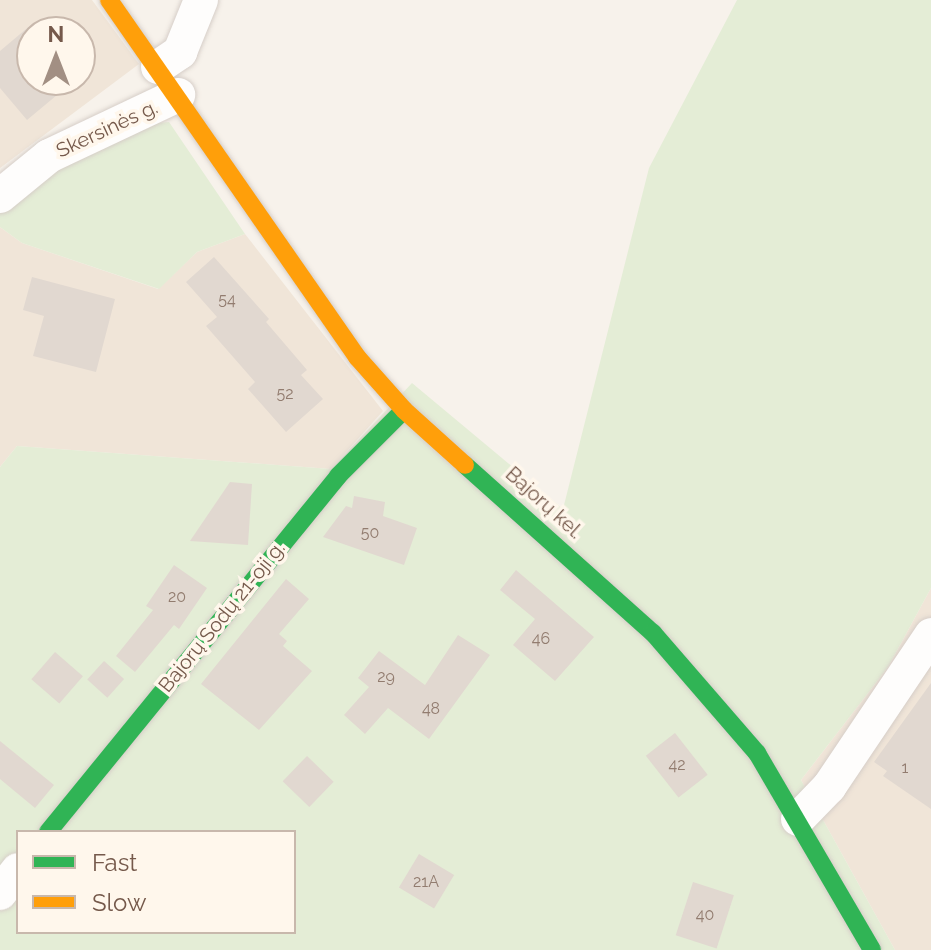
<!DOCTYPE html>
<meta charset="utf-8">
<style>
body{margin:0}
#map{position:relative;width:931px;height:950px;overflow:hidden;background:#f7f2eb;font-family:Raleway,sans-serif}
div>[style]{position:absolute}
.residential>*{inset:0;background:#f0e5d8}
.green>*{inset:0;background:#e4edd6}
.building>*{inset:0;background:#e1d8d0;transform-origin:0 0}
.roads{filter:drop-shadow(0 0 2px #d6cec8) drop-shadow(0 0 2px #d6cec8)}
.street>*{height:34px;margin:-17px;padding:0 17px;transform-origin:17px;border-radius:17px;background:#fefdfc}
.fast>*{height:18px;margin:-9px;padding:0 9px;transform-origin:9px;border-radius:9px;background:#30b455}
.slow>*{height:18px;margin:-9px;padding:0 9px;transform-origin:9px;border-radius:9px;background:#ff9f0a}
span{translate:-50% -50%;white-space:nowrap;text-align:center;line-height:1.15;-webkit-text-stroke:7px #fff7ec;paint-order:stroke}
.number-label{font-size:16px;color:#927c6f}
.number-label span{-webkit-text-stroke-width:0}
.street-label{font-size:20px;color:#75594b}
.legend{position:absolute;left:16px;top:830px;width:280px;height:104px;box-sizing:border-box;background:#fff7ec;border:2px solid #c8b8ac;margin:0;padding:10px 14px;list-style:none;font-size:24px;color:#75594b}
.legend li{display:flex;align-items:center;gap:16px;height:40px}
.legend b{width:40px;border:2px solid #c8b8ac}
.north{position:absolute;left:16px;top:16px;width:80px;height:80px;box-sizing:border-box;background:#fff7ec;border:2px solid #c8b8ac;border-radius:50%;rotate:0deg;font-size:22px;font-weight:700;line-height:32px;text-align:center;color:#75594b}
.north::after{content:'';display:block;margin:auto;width:28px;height:36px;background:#a28f83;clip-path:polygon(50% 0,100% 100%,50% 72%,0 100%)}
</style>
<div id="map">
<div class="residential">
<i style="clip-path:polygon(evenodd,0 0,92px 0,139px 64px,0 168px,0 0,32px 32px,80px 32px,80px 80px,32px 80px,32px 32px)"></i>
<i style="clip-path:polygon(0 227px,22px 243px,158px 289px,197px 252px,245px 234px,383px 411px,331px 469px,17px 446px,0 467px)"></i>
<i style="clip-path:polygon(931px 588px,931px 950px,895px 950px,801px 780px,888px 667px)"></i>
</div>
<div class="green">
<i style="clip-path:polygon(evenodd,737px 0,931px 0,931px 588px,888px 667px,801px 780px,895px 950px,0 950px,0 467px,17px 446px,331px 469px,412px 383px,563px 509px,649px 168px,737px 0,18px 832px,294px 832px,294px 932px,18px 932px,18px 832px)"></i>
<i style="clip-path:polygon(169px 122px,245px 234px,197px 252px,159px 289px,22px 243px,0 227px,0 211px,65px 161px,147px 124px)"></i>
</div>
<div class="building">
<i style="clip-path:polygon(32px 24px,32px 80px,75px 80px,27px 120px,0 88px,0 51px)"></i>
<i style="clip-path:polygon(214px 257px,269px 319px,266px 322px,307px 370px,301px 375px,323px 399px,286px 432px,248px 389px,255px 382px,206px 326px,217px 317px,186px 282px)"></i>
<i style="clip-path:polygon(32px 277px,115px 299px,96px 372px,33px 356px,44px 316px,23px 310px)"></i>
<i style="clip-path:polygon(230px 482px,252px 484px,248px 545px,190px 541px)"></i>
<i style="clip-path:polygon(354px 496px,385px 502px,383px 516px,417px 528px,404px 565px,323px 537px,346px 506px,352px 508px)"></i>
<i style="clip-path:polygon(174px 565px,207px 588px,179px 629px,174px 625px,135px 672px,116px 656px,153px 610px,146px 606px)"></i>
<i style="clip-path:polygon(516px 570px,594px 637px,555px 681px,513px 645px,535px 619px,500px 590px)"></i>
<i style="clip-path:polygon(286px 579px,309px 599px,279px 634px,287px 641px,283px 646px,312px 671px,259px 730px,201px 684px)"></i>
<i style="clip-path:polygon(458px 635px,490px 655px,429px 739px,388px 708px,365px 734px,344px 715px,369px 687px,358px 678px,379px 651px,425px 685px)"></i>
<i style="left:55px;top:652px;width:37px;height:36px;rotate:41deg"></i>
<i style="left:104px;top:661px;width:27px;height:25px;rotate:42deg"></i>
<i style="clip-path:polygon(931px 683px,931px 809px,883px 776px,887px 771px,874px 762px)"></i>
<i style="left:675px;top:733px;width:53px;height:37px;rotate:52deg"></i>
<i style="clip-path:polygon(0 741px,54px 785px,35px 808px,0 779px)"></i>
<i style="left:307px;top:756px;width:37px;height:35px;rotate:44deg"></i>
<i style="left:419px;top:854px;width:41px;height:39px;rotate:31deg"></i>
<i style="left:693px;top:882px;width:43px;height:56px;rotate:18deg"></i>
</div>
<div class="roads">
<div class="street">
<i style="left:158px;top:67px;width:27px;rotate:-34deg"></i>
<i style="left:180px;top:52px;width:56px;rotate:-68deg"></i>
<i style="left:0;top:196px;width:63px;rotate:-39.2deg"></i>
<i style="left:49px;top:156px;width:143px;rotate:-25.3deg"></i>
<i style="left:798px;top:819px;width:45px;rotate:-45.9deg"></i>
<i style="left:829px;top:787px;width:183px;rotate:-56.1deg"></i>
<i style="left:0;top:893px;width:29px;rotate:-52deg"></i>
</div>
<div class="fast">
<i style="left:465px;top:465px;width:252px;rotate:41.8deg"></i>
<i style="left:653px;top:633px;width:159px;rotate:49.1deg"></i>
<i style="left:757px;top:753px;width:228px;rotate:59.7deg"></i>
<i style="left:48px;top:832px;width:459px;rotate:-50.8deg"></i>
<i style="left:338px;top:476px;width:93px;rotate:-45deg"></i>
</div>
<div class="slow">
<i style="left:109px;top:0;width:435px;rotate:55.2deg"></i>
<i style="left:357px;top:357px;width:71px;rotate:48.4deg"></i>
<i style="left:404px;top:410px;width:82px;rotate:42deg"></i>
</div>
</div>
<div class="number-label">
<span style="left:227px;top:300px">54</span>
<span style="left:285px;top:394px">52</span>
<span style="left:370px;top:533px">50</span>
<span style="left:177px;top:597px">20</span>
<span style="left:541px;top:639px">46</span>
<span style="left:386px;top:677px">29</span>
<span style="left:431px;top:709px">48</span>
<span style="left:677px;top:765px">42</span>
<span style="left:905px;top:768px">1</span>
<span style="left:426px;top:882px">21A</span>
<span style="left:705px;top:915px">40</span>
</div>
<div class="street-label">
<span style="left:107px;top:129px;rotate:-25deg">Skersinės g.</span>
<span style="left:544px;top:503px;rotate:42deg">Bajorų kel.</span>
<span style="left:222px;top:617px;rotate:-51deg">Bajorų Sodų 21-oji g.</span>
</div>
<ul class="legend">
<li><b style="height:10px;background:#30b455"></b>Fast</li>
<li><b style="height:10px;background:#ff9f0a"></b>Slow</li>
</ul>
<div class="north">N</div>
</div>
